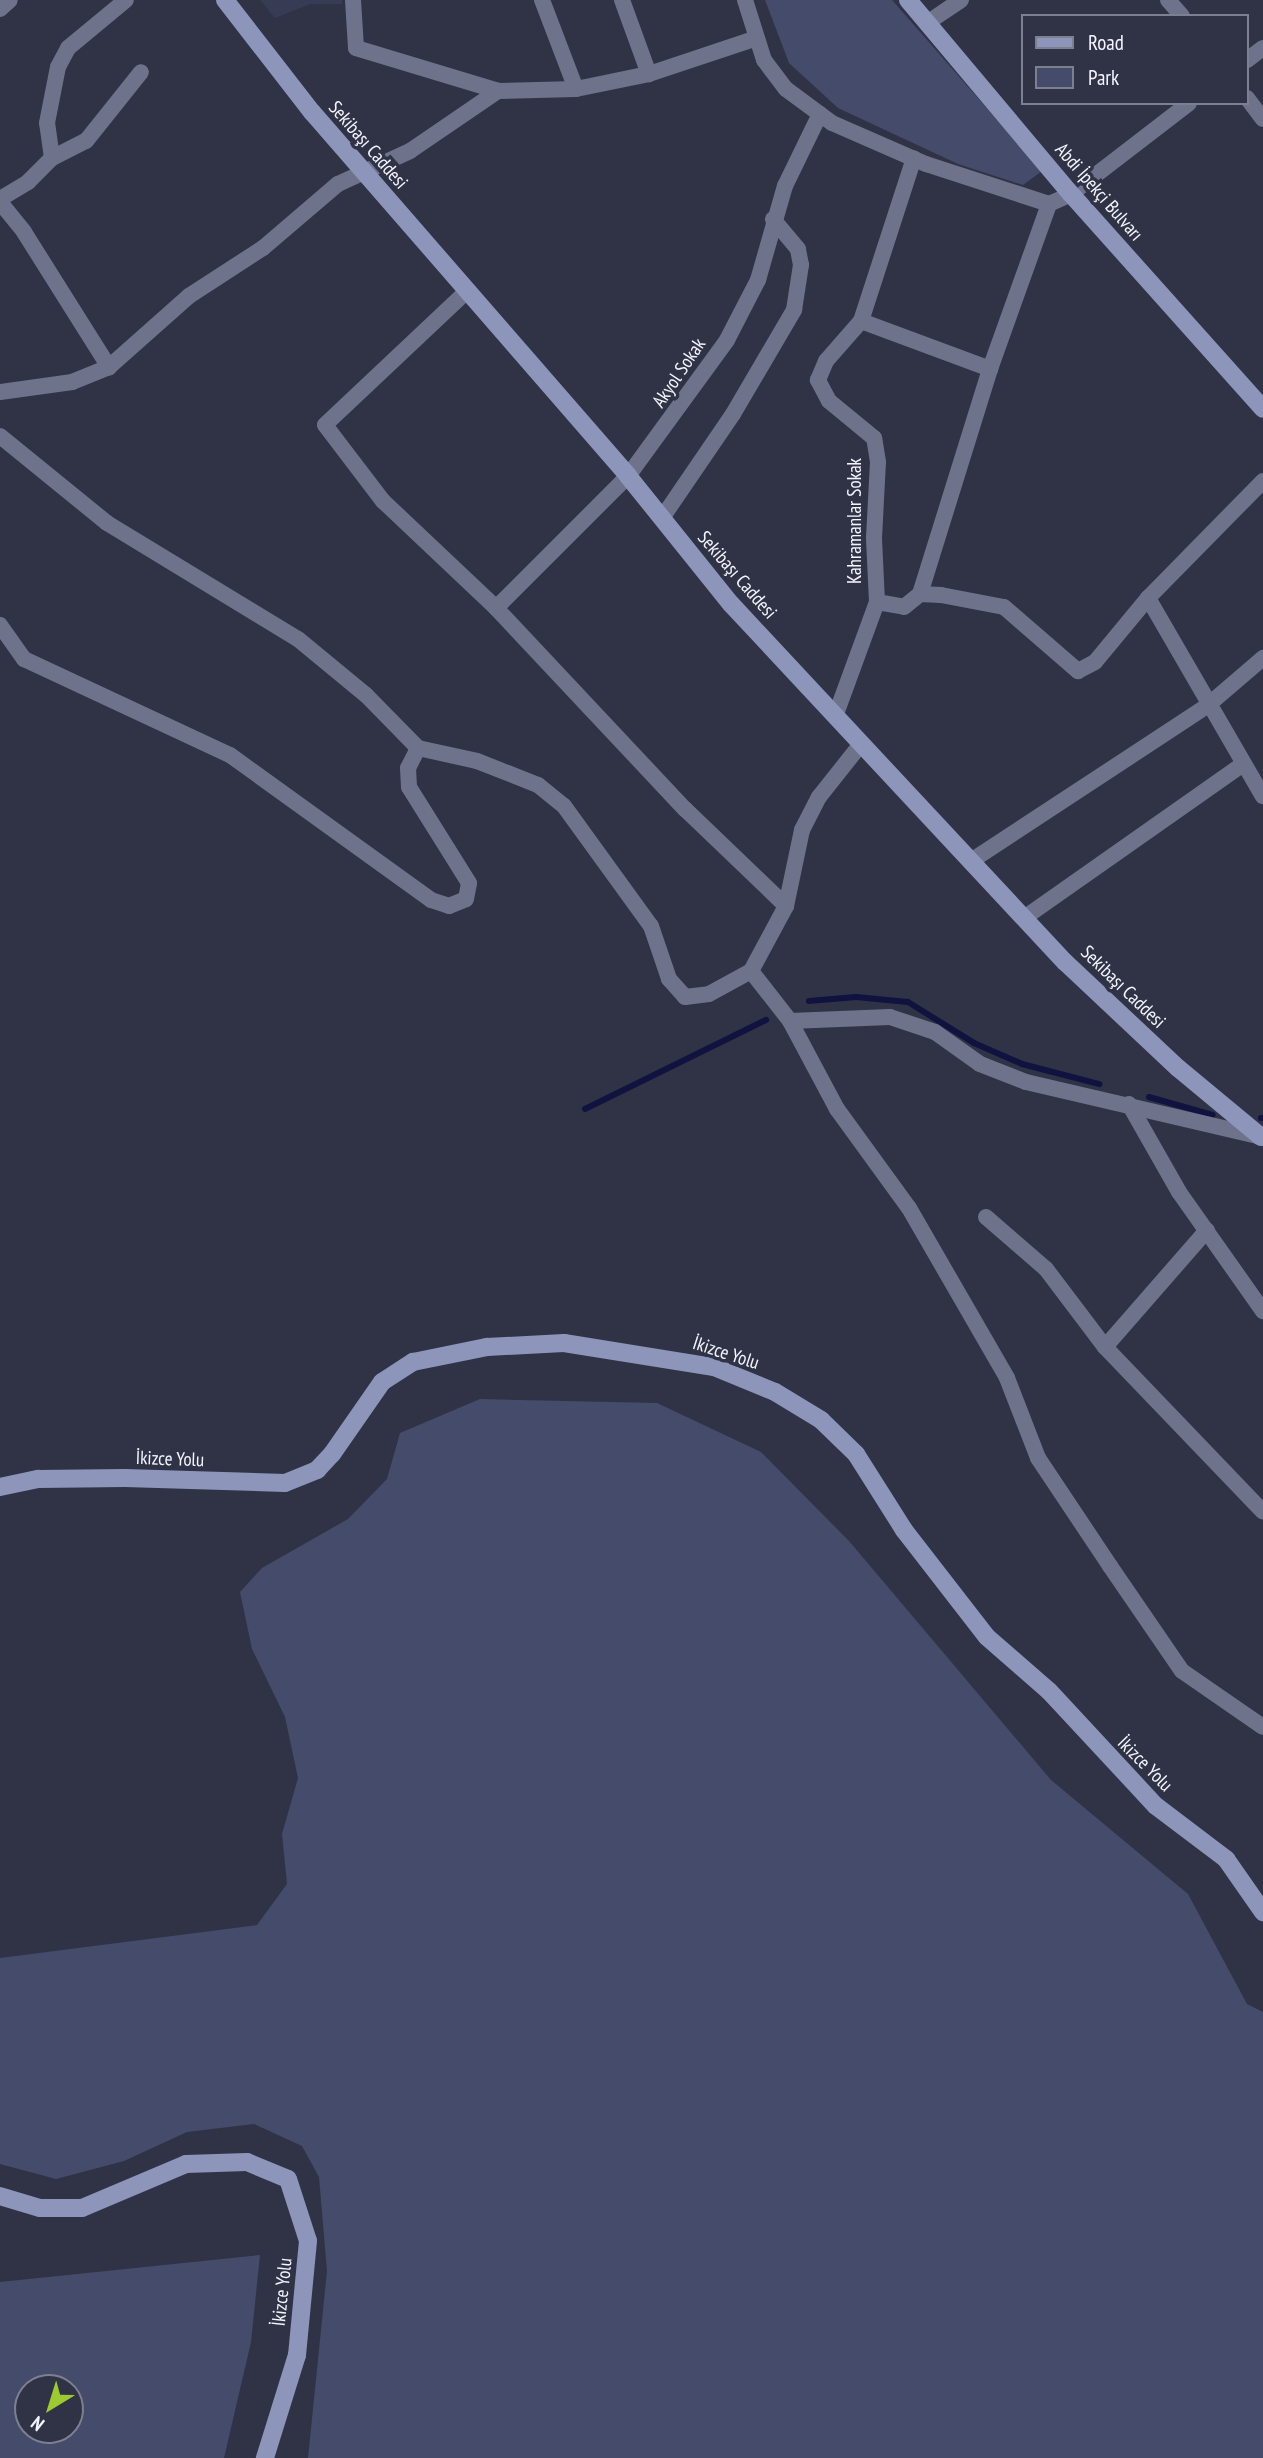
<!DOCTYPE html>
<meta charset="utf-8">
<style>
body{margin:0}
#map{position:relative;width:1263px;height:2458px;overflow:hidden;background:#303346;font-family:"PT Sans Narrow",sans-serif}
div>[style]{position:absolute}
.built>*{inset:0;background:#373c54}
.green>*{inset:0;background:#454b6a}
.stream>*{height:6px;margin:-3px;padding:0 3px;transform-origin:3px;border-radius:3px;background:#11123f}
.street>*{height:16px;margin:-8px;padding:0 8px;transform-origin:8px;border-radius:8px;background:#6e738b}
.secondary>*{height:18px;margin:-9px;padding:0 9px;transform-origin:9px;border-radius:9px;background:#8d95bb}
span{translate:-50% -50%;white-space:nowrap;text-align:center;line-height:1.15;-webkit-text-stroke:7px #303346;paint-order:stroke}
.street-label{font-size:19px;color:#f2f4fe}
.legend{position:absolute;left:1021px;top:14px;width:228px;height:91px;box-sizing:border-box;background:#303346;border:2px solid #7e8090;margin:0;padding:9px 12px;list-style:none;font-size:21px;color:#f2f4fe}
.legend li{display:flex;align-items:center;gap:14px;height:35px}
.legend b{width:35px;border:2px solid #7e8090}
.north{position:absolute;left:14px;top:2374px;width:70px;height:70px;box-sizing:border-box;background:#303346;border:2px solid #7e8090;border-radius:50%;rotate:218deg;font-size:19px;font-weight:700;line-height:28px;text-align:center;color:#f2f4fe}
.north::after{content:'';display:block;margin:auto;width:24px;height:32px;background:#9cca32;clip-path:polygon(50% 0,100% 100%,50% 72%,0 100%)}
</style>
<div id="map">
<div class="built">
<i style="clip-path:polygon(260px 0,342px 0,342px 4px,310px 4px,275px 18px)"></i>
</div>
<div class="green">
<i style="clip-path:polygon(765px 0,892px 0,1042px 171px,1023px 185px,958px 164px,838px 108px,789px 63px)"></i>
<i style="clip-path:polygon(480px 1399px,657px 1403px,761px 1452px,849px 1541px,1051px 1780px,1188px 1894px,1247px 2004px,1263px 2012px,1263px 2458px,308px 2458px,327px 2271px,319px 2177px,302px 2146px,254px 2124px,187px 2132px,124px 2161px,56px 2179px,0 2164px,0 1958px,257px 1925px,287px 1884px,282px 1834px,298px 1778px,285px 1717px,252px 1649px,240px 1592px,262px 1568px,348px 1519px,387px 1479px,400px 1433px)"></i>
<i style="clip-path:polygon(evenodd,260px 2255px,251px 2342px,224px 2458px,0 2458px,0 2282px,260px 2255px,70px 2388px,70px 2430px,28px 2430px,28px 2388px,70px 2388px)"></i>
</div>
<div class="stream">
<i style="left:809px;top:1001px;width:47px;rotate:-4.9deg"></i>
<i style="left:856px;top:997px;width:52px;rotate:5.5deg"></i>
<i style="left:908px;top:1002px;width:78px;rotate:31.8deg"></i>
<i style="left:974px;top:1043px;width:52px;rotate:23.6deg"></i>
<i style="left:1022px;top:1064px;width:80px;rotate:14.6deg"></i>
<i style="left:1149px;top:1097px;width:66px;rotate:15.7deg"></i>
<i style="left:585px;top:1109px;width:202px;rotate:-26.2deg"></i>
<i style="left:1261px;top:1118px;width:2px"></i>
</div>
<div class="street">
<i style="left:353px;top:0;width:48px;rotate:86.4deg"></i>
<i style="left:356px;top:48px;width:148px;rotate:16.8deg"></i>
<i style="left:498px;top:91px;width:78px;rotate:-1.5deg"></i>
<i style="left:576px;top:89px;width:75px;rotate:-11.6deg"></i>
<i style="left:649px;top:74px;width:111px;rotate:-18.4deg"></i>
<i style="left:542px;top:0;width:95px;rotate:69.1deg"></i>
<i style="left:622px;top:0;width:79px;rotate:70deg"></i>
<i style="left:745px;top:0;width:63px;rotate:72.4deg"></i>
<i style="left:764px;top:60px;width:36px;rotate:53deg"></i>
<i style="left:786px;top:89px;width:57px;rotate:36.5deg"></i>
<i style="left:832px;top:123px;width:103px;rotate:23.6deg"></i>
<i style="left:926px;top:164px;width:129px;rotate:18deg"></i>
<i style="left:1168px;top:0;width:21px;rotate:49deg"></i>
<i style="left:0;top:9px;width:13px;rotate:-42deg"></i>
<i style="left:927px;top:23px;width:41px;rotate:-34.1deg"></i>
<i style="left:1247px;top:60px;width:20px;rotate:-37deg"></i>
<i style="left:1247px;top:98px;width:26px;rotate:53deg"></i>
<i style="left:52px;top:158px;width:35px;rotate:-98deg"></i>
<i style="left:47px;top:123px;width:57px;rotate:-78.9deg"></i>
<i style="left:58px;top:67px;width:21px;rotate:-62deg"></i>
<i style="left:68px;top:48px;width:75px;rotate:-39.6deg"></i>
<i style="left:0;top:199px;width:33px;rotate:-31deg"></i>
<i style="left:28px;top:182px;width:34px;rotate:-45deg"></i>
<i style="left:52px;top:158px;width:38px;rotate:-27deg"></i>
<i style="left:86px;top:141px;width:88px;rotate:-51.4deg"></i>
<i style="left:0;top:202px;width:38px;rotate:51deg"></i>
<i style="left:24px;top:232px;width:160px;rotate:57.8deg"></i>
<i style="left:467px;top:291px;width:195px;rotate:136.7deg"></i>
<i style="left:325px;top:425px;width:96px;rotate:52.7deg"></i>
<i style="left:383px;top:501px;width:156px;rotate:43.4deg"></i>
<i style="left:496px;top:608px;width:276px;rotate:46.8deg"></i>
<i style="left:685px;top:809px;width:140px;rotate:43.8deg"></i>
<i style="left:861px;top:321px;width:138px;rotate:20.4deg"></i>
<i style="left:0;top:392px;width:73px;rotate:-7.9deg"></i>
<i style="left:72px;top:382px;width:40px;rotate:-22deg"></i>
<i style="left:109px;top:367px;width:107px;rotate:-41.6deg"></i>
<i style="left:189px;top:296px;width:88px;rotate:-33deg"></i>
<i style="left:263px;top:248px;width:99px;rotate:-40.5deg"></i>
<i style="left:338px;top:184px;width:79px;rotate:-24.6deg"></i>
<i style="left:410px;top:151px;width:107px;rotate:-34.3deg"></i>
<i style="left:0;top:436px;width:138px;rotate:39.1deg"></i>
<i style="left:107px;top:523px;width:223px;rotate:31.3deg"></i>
<i style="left:298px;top:639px;width:88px;rotate:39.5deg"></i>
<i style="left:366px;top:695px;width:74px;rotate:45.5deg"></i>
<i style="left:662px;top:518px;width:126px;rotate:-55.7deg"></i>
<i style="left:733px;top:414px;width:121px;rotate:-59.6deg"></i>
<i style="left:794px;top:310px;width:46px;rotate:-81.2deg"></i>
<i style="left:801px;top:265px;width:16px;rotate:-101deg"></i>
<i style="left:798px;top:249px;width:39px;rotate:-130deg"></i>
<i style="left:920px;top:594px;width:236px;rotate:-72.7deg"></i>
<i style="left:990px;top:369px;width:175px;rotate:-70.3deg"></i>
<i style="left:1049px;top:204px;width:24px;rotate:-24deg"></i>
<i style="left:1071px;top:194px;width:149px;rotate:-37.6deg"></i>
<i style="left:1148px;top:598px;width:229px;rotate:59.9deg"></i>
<i style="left:877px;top:602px;width:27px;rotate:10deg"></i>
<i style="left:904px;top:607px;width:21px;rotate:-39deg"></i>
<i style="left:920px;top:594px;width:21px;rotate:3deg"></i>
<i style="left:941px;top:595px;width:64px;rotate:10.8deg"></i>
<i style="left:1004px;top:607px;width:98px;rotate:40.9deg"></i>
<i style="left:1078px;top:671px;width:19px;rotate:-28deg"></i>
<i style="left:1095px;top:662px;width:83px;rotate:-50.4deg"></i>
<i style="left:1148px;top:598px;width:164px;rotate:-45.5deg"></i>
<i style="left:496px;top:608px;width:187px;rotate:-45deg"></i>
<i style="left:628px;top:476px;width:168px;rotate:-53.9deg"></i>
<i style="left:727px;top:340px;width:68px;rotate:-62.7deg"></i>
<i style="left:758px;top:280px;width:98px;rotate:-74deg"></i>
<i style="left:785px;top:186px;width:80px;rotate:-64.1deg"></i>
<i style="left:0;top:625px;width:42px;rotate:54.8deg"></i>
<i style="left:24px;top:659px;width:227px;rotate:25deg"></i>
<i style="left:230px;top:755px;width:248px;rotate:35.8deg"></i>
<i style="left:431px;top:900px;width:19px;rotate:18deg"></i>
<i style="left:449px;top:906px;width:18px;rotate:-22deg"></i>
<i style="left:466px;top:899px;width:16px;rotate:-79deg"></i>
<i style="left:469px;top:883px;width:113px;rotate:-122deg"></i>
<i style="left:409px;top:787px;width:19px;rotate:-93deg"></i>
<i style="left:408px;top:768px;width:22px;rotate:-63deg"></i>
<i style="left:418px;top:748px;width:60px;rotate:12.4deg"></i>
<i style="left:477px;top:761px;width:66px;rotate:21.5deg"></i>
<i style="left:538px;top:785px;width:33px;rotate:39deg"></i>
<i style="left:564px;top:806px;width:148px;rotate:54.1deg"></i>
<i style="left:651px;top:926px;width:56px;rotate:71.2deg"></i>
<i style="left:669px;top:979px;width:24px;rotate:48deg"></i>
<i style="left:685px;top:997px;width:24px;rotate:-7deg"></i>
<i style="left:709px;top:994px;width:48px;rotate:-28.7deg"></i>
<i style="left:751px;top:971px;width:74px;rotate:-61.7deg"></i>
<i style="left:786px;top:906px;width:78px;rotate:-78.1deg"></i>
<i style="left:802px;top:830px;width:37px;rotate:-63deg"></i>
<i style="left:819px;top:797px;width:68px;rotate:-51.6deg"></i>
<i style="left:836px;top:714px;width:119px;rotate:-69.9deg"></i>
<i style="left:877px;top:602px;width:64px;rotate:-92.7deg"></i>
<i style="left:874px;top:538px;width:76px;rotate:-87deg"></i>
<i style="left:878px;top:462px;width:24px;rotate:-99deg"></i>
<i style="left:874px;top:438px;width:58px;rotate:-140.6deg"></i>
<i style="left:829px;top:401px;width:24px;rotate:-118deg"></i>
<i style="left:818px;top:380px;width:21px;rotate:-67deg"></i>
<i style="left:826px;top:361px;width:53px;rotate:-48.8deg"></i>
<i style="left:861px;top:321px;width:171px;rotate:-72deg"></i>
<i style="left:971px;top:861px;width:282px;rotate:-33.3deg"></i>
<i style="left:1207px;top:706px;width:74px;rotate:-40.6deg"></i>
<i style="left:1024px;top:918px;width:268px;rotate:-35.1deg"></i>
<i style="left:751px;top:971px;width:63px;rotate:52deg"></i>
<i style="left:790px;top:1021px;width:100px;rotate:-2.3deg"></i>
<i style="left:890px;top:1017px;width:47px;rotate:18.4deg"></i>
<i style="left:935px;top:1032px;width:55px;rotate:35.4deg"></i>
<i style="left:980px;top:1064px;width:49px;rotate:21.4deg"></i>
<i style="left:1026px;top:1082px;width:242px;rotate:13.1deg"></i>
<i style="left:790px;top:1021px;width:100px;rotate:61.9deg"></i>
<i style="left:837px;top:1109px;width:122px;rotate:54deg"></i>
<i style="left:909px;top:1208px;width:196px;rotate:60deg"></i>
<i style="left:1007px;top:1378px;width:86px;rotate:68.8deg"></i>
<i style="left:1038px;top:1458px;width:130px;rotate:56.3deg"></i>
<i style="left:1110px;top:1566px;width:127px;rotate:55.6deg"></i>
<i style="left:1182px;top:1671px;width:98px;rotate:34.7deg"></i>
<i style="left:1129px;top:1104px;width:101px;rotate:60.4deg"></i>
<i style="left:1179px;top:1192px;width:146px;rotate:54.8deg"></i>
<i style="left:986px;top:1217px;width:79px;rotate:40.9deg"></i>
<i style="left:1046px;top:1269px;width:98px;rotate:52.9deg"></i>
<i style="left:1105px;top:1347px;width:228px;rotate:46.2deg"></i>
<i style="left:1105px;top:1347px;width:155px;rotate:-48.9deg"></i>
</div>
<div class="secondary">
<i style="left:225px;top:0;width:142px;rotate:52.2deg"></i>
<i style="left:312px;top:112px;width:482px;rotate:49deg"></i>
<i style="left:628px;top:476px;width:164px;rotate:51.2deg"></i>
<i style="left:731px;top:604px;width:490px;rotate:47deg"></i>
<i style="left:1065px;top:962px;width:155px;rotate:43.2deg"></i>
<i style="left:1178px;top:1068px;width:108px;rotate:39.7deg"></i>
<i style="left:908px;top:0;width:253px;rotate:50deg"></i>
<i style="left:1071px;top:194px;width:288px;rotate:48.2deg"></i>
<i style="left:0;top:1487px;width:39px;rotate:-12deg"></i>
<i style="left:38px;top:1479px;width:87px;rotate:-0.7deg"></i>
<i style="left:125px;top:1478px;width:160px;rotate:1.8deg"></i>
<i style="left:285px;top:1483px;width:35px;rotate:-22deg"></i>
<i style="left:317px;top:1470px;width:22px;rotate:-47deg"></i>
<i style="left:332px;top:1454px;width:88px;rotate:-55.2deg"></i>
<i style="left:382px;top:1382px;width:37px;rotate:-33deg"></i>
<i style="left:413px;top:1362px;width:76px;rotate:-11.5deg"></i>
<i style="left:487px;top:1347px;width:77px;rotate:-3deg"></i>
<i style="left:564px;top:1343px;width:152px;rotate:9.1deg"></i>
<i style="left:714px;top:1367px;width:66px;rotate:22.3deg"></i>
<i style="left:775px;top:1392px;width:54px;rotate:31.3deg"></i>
<i style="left:821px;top:1420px;width:49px;rotate:44.2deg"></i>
<i style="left:856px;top:1454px;width:90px;rotate:57.7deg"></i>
<i style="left:904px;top:1530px;width:135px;rotate:52.2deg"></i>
<i style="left:987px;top:1637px;width:82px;rotate:41.1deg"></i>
<i style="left:1049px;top:1691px;width:157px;rotate:47.1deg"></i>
<i style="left:1156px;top:1806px;width:88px;rotate:37.1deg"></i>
<i style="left:1226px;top:1859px;width:65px;rotate:55.1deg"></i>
<i style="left:0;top:2196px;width:42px;rotate:16.7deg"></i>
<i style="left:40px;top:2208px;width:42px"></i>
<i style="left:82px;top:2208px;width:113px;rotate:-22.9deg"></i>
<i style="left:186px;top:2164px;width:61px;rotate:-1.9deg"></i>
<i style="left:247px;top:2162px;width:44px;rotate:22.5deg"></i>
<i style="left:288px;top:2179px;width:65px;rotate:72.1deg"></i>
<i style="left:308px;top:2241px;width:115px;rotate:95.5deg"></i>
<i style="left:297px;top:2355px;width:108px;rotate:107.3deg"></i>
</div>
<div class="street-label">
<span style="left:368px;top:145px;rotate:49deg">Sekibaşı Caddesi</span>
<span style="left:1099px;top:192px;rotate:49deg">Abdi İpekçi Bulvarı</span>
<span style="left:679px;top:373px;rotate:-56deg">Akyol Sokak</span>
<span style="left:855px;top:521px;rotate:-90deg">Kahramanlar Sokak</span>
<span style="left:737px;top:575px;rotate:49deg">Sekibaşı Caddesi</span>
<span style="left:1123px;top:987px;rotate:44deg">Sekibaşı Caddesi</span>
<span style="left:726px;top:1353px;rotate:18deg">İkizce Yolu</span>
<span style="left:170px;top:1459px;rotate:2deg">İkizce Yolu</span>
<span style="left:1145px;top:1764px;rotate:45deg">İkizce Yolu</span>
<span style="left:282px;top:2292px;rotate:-84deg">İkizce Yolu</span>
</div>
<ul class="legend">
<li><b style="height:9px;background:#8d95bb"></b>Road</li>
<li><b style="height:19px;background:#454b6a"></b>Park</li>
</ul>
<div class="north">N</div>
</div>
